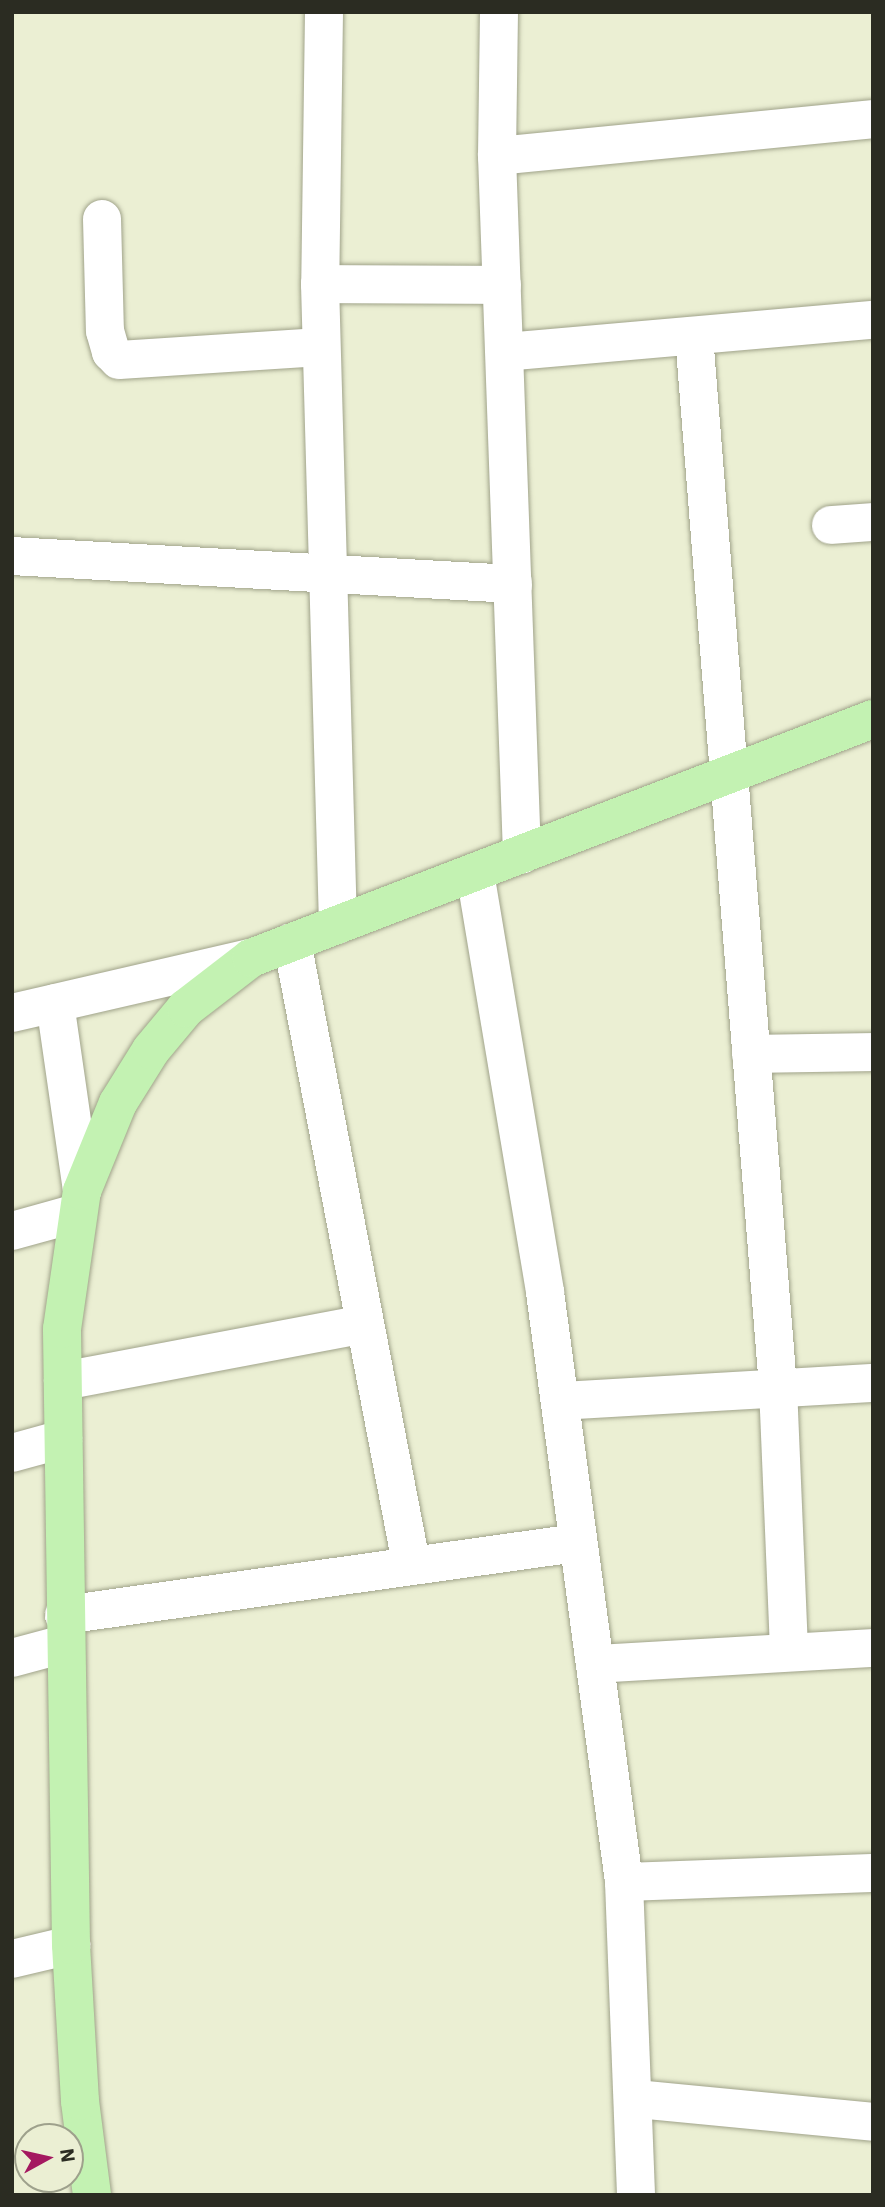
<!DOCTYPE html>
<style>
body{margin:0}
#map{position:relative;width:885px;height:2207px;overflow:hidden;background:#ebefd3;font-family:"IBM Plex Sans",sans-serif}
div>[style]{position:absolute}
.roads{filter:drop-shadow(0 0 2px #a0a38a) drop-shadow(0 0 2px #a0a38a)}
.minor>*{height:38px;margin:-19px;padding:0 19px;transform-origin:19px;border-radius:19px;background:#fff}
.major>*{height:38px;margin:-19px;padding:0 19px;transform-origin:19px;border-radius:19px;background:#c3f2b2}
span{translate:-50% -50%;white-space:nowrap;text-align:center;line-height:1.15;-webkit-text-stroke:7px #ebefd3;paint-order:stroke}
.frame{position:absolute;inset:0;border:14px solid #2b2c22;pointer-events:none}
.north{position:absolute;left:14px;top:2123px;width:70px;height:70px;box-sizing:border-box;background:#ebefd3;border:2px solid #9ea18c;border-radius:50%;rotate:82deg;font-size:19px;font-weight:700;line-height:28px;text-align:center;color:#2b2c22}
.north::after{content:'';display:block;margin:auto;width:24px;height:32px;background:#a41960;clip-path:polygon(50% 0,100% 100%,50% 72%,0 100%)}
</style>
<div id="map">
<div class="roads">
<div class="minor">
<i style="left:324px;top:12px;width:272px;rotate:90.8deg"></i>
<i style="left:320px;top:284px;width:641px;rotate:88.39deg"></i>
<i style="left:499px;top:12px;width:144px;rotate:90.8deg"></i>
<i style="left:497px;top:156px;width:699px;rotate:87.95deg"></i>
<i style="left:497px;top:156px;width:378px;rotate:-5.6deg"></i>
<i style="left:102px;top:219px;width:112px;rotate:88.5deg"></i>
<i style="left:105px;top:331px;width:22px;rotate:74deg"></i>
<i style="left:111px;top:352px;width:11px;rotate:45deg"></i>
<i style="left:119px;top:360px;width:202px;rotate:-3.7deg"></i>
<i style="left:320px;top:284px;width:182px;rotate:0.3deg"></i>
<i style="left:694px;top:336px;width:1054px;rotate:85.43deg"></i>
<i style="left:778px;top:1387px;width:265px;rotate:87.6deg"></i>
<i style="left:505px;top:352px;width:369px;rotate:-5deg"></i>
<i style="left:831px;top:525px;width:42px;rotate:-4.1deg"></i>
<i style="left:12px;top:556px;width:502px;rotate:3.2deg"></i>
<i style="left:475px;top:873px;width:425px;rotate:80.5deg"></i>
<i style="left:545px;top:1292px;width:595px;rotate:82.37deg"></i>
<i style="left:624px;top:1882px;width:313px;rotate:87.8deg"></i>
<i style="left:292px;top:942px;width:632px;rotate:79.15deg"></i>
<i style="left:55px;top:1003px;width:190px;rotate:81.8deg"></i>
<i style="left:12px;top:1013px;width:245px;rotate:-13deg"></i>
<i style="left:751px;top:1054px;width:122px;rotate:-0.9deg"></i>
<i style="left:12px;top:1231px;width:67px;rotate:-15.5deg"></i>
<i style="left:63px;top:1381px;width:307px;rotate:-10.7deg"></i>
<i style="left:560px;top:1401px;width:314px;rotate:-3.3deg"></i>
<i style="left:12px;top:1453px;width:53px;rotate:-15.4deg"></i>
<i style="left:64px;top:1615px;width:517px;rotate:-8deg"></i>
<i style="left:12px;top:1658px;width:54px;rotate:-15.1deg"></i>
<i style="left:595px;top:1664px;width:278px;rotate:-3.3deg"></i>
<i style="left:624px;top:1882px;width:249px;rotate:-2.1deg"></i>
<i style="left:12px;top:1959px;width:61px;rotate:-13.3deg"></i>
<i style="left:636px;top:2099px;width:238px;rotate:5.5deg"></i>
</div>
<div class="major">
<i style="left:92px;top:2195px;width:95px;rotate:-97.3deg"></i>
<i style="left:80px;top:2101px;width:156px;rotate:-93.3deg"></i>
<i style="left:71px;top:1945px;width:616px;rotate:-90.84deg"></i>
<i style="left:62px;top:1329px;width:139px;rotate:-81.8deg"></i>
<i style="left:82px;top:1191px;width:95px;rotate:-67.8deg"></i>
<i style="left:118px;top:1103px;width:62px;rotate:-58.1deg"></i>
<i style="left:151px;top:1050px;width:55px;rotate:-50.2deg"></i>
<i style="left:186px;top:1008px;width:82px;rotate:-37.6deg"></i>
<i style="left:251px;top:958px;width:666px;rotate:-21.02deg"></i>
</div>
</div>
<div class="frame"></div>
<div class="north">N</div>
</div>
